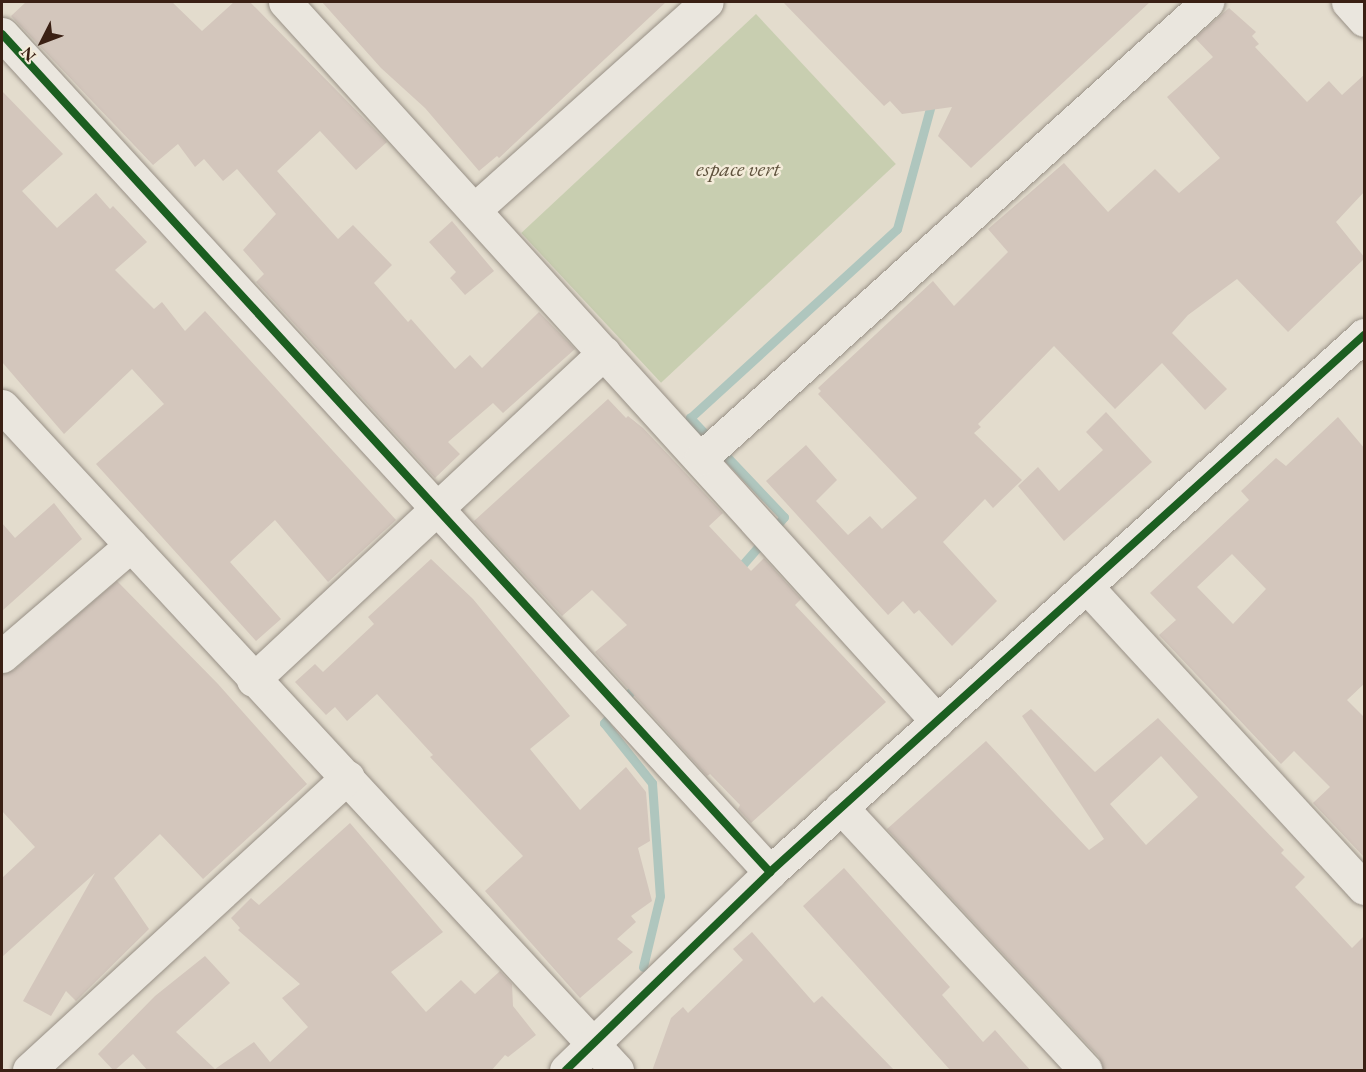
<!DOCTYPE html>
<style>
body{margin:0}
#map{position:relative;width:1366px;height:1072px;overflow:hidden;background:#e3dccd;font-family:"EB Garamond",serif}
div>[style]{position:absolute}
.green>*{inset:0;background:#c8ceb0;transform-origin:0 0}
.stream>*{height:9px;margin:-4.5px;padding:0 4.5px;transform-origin:4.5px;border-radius:4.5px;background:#afc6be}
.building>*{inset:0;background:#d3c6bc}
.roads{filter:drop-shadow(0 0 2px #989086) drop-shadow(0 0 2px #989086)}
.minor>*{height:33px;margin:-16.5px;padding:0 16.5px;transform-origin:16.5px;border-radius:16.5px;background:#eae6de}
.cycleway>*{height:8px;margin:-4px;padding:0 4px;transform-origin:4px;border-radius:4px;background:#1b5e20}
span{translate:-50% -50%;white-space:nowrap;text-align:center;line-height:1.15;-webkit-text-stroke:5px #f3ebd9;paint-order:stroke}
.park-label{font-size:22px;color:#5e513c;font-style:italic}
.frame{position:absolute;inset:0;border:3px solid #3a2014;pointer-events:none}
.north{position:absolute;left:12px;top:12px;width:60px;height:60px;-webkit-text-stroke:4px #f3ebd9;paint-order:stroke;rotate:228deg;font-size:16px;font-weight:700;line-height:24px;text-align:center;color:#3a2014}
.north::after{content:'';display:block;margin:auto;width:21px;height:27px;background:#3a2014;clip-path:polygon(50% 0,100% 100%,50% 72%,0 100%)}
</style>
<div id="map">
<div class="green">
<i style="left:756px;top:14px;width:205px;height:321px;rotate:47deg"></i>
</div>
<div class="stream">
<i style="left:773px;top:530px;width:17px;rotate:-50deg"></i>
<i style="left:784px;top:517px;width:137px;rotate:-133.5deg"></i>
<i style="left:690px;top:418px;width:280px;rotate:-42.4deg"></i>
<i style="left:897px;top:229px;width:133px;rotate:-74.7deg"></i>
<i style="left:737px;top:571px;width:41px;rotate:-48.9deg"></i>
<i style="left:639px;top:682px;width:54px;rotate:130.5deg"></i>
<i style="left:604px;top:723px;width:77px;rotate:51.3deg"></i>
<i style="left:652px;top:783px;width:113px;rotate:86deg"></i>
<i style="left:660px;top:896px;width:73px;rotate:103.5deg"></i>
</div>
<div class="building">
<i style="clip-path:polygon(26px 2px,172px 2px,202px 31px,234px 2px,250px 2px,387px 142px,356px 170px,320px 131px,277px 171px,338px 239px,353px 225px,392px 265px,374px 283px,408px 322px,411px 319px,455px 369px,470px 355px,482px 368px,539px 312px,575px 349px,503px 413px,493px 403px,448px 442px,460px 454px,435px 478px,256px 282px,264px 274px,243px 250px,276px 214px,237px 169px,223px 181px,204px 159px,195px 167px,178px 144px,153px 165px,11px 16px)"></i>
<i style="clip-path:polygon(322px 2px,666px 2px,499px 158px,497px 156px,479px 171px,425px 108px,381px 68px)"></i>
<i style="clip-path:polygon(783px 2px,1150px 2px,971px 168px,938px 136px,952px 107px,902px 114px,890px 101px,884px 106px)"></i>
<i style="clip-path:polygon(1229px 8px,1256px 32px,1252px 36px,1259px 44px,1255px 47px,1307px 102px,1329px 81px,1342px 95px,1365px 74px,1365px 191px,1336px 222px,1365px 258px,1288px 332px,1237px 279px,1188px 315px,1172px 333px,1227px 389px,1205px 410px,1162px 363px,1115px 409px,1054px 346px,978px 424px,981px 427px,974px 433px,1022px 480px,993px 508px,985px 499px,943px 542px,997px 601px,952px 646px,919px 610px,914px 614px,903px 601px,888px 615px,766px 481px,806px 445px,837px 480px,816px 501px,848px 535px,870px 516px,882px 529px,917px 498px,818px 394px,821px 391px,818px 388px,933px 281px,954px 306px,1008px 252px,988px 229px,1064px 163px,1108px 212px,1155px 169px,1179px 193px,1220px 158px,1167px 97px,1213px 57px,1195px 38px)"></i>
<i style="clip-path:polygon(2px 91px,63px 154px,22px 191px,57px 228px,96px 193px,110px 209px,113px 206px,147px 242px,115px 270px,154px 309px,162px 302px,185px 331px,205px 311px,396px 520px,328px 582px,275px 520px,230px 562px,281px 619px,256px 641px,96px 464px,164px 404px,132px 369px,64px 434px,2px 362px)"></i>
<i style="clip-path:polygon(452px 221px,494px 271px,465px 295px,450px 278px,456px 272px,429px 242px)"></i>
<i style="clip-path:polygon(608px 399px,626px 418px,628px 416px,643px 428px,723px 513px,709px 526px,751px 571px,764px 558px,801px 599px,795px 605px,886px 702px,751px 823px,738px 809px,740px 805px,710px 774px,707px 776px,595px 652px,627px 625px,592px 590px,562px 616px,474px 521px)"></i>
<i style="clip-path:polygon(1106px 412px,1152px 462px,1064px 541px,1018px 486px,1038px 467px,1059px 491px,1103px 450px,1086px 432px)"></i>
<i style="clip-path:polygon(evenodd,1338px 417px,1365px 449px,1365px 683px,1347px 700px,1365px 718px,1365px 858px,1313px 803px,1330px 787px,1294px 751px,1281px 764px,1159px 635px,1176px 620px,1150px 593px,1249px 500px,1241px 491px,1276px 458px,1286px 466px,1338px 417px,1232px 554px,1266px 589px,1233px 624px,1197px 587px,1232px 554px)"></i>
<i style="clip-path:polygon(54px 503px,82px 539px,2px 611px,2px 523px,15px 538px)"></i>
<i style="clip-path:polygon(431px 559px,473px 599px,570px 716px,530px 749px,580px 810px,626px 767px,646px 792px,650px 841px,638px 848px,652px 901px,631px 916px,636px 922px,617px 939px,633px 952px,580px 998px,485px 891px,523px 856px,430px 757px,433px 755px,377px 694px,347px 721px,335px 707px,326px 715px,295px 682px,315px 664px,323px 672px,374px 624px,368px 617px)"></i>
<i style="clip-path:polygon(117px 581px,218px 684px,307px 784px,203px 879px,160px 834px,114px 878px,149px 929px,76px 1001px,66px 991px,51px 1016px,23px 1001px,95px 873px,2px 957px,2px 878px,35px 847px,2px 811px,2px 674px,14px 670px)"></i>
<i style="clip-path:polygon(evenodd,1031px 709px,1095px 772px,1158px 718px,1284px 850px,1281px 853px,1305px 877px,1295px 887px,1352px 948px,1365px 935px,1365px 1071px,1103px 1071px,1099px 1057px,887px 829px,986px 741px,1089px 850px,1104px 839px,1022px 716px,1031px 709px,1161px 756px,1198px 797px,1146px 845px,1110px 804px,1161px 756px)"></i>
<i style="clip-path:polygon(350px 823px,443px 932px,391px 972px,426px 1012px,461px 980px,475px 994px,500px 971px,512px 984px,513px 1006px,536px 1035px,508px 1057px,505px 1055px,491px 1071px,148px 1071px,133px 1054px,114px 1071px,98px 1054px,155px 996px,205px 956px,230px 983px,176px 1032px,215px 1069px,254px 1042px,270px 1062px,308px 1027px,282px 998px,300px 984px,238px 930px,240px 928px,231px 918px,251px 898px,259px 905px)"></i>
<i style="clip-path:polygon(844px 868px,950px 987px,942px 995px,983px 1042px,995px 1030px,1031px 1071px,951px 1071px,803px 906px)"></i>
<i style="clip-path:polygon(752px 932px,814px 1003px,822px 996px,895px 1071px,652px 1071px,671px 1018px,683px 1007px,688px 1013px,743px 960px,733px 949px)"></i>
</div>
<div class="roads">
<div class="minor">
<i style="left:285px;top:2px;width:971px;rotate:47.8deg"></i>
<i style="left:1348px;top:2px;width:24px;rotate:48deg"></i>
<i style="left:2px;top:34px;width:1137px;rotate:47.5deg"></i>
<i style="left:474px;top:210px;width:312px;rotate:-41.8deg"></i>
<i style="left:2px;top:406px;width:905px;rotate:47.19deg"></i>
<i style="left:700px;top:459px;width:683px;rotate:-42.03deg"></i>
<i style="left:1086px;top:586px;width:410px;rotate:47.4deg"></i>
<i style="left:2px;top:656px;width:170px;rotate:-40.7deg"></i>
<i style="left:253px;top:680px;width:480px;rotate:-43deg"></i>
<i style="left:841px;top:807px;width:359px;rotate:47.1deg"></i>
<i style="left:29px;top:1070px;width:433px;rotate:-42.6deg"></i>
<i style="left:566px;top:1070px;width:284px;rotate:-44.1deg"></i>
<i style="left:770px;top:872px;width:801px;rotate:-42.11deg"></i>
</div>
</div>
<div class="cycleway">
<i style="left:2px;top:34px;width:1137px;rotate:47.5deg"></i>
<i style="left:566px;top:1070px;width:284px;rotate:-44.1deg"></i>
<i style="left:770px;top:872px;width:801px;rotate:-42.11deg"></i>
</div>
<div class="park-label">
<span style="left:738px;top:169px">espace vert</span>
</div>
<div class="frame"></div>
<div class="north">N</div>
</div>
